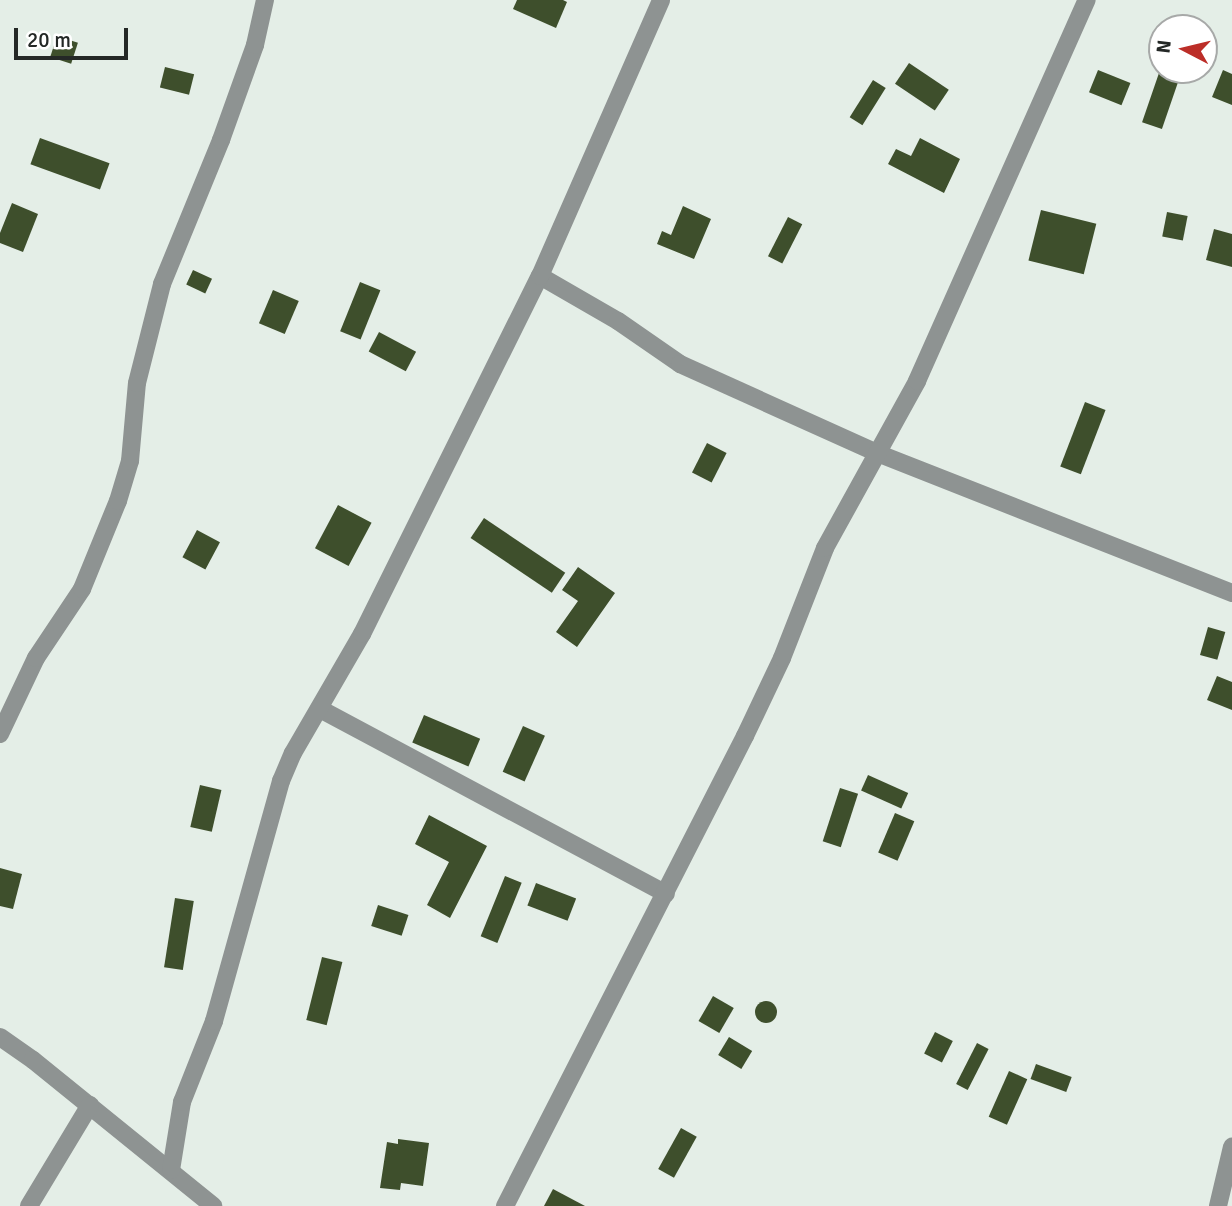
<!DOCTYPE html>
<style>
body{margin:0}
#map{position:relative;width:1232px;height:1206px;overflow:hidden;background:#e4eee7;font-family:Signika,sans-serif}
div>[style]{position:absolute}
.building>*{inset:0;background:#3e4f2c;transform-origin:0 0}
.round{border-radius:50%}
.minor>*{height:18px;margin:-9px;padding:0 9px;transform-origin:9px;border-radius:9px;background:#8e9392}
span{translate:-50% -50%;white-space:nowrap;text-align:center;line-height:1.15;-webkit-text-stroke:7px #fff;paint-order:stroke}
.north{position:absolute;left:1148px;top:14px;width:70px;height:70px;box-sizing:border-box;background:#fff;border:2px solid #a7a9a8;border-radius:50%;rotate:277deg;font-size:19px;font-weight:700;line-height:28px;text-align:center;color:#242826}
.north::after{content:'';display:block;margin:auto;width:24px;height:32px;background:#bc2e28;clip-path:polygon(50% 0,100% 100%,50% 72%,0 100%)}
.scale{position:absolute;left:14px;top:28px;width:114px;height:32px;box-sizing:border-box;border:4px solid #242826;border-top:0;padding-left:9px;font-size:21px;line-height:24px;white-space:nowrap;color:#242826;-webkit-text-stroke:5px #fff;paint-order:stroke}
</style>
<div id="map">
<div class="building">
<i style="clip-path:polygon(517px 0,563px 0,567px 2px,556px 28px,513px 9px)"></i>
<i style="left:57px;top:36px;width:22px;height:22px;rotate:18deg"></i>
<i style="left:909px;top:63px;width:48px;height:25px;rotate:34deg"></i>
<i style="left:165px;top:67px;width:30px;height:21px;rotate:14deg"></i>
<i style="left:1098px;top:70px;width:35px;height:24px;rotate:22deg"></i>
<i style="clip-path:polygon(1223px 70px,1232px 74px,1232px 105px,1212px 97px)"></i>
<i style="left:1159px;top:73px;width:21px;height:52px;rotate:19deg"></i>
<i style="left:873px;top:80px;width:15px;height:44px;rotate:32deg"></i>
<i style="left:40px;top:138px;width:74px;height:28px;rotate:20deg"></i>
<i style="clip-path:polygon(920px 138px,960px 159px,944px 193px,888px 164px,896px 149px,911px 156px)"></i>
<i style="clip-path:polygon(12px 203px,38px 214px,23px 252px,0 243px,0 233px)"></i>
<i style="clip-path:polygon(683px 206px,711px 219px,694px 259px,657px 244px,662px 231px,671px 235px)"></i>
<i style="left:1041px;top:210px;width:57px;height:52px;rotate:14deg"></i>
<i style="left:1167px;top:212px;width:21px;height:25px;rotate:11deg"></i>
<i style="left:788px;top:217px;width:16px;height:44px;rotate:27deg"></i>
<i style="clip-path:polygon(1214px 229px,1232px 234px,1232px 267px,1206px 260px)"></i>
<i style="left:193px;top:270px;width:21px;height:16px;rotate:25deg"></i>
<i style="left:360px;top:282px;width:22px;height:53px;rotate:22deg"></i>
<i style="left:273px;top:290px;width:28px;height:36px;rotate:23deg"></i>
<i style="left:379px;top:332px;width:42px;height:22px;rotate:28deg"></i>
<i style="left:1085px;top:402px;width:22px;height:69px;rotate:21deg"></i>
<i style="left:707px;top:443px;width:22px;height:33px;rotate:27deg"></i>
<i style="left:338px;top:505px;width:38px;height:49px;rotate:28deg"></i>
<i style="left:484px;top:518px;width:98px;height:24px;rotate:34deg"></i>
<i style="left:197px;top:530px;width:26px;height:31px;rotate:28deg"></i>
<i style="clip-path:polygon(578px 567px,615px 593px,577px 647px,556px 632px,578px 601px,562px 590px)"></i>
<i style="left:1208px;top:627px;width:18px;height:29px;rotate:16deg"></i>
<i style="clip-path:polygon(1217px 676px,1232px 682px,1232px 710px,1207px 700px)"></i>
<i style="left:424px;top:715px;width:61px;height:30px;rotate:23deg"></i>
<i style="left:523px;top:726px;width:24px;height:50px;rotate:24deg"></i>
<i style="left:868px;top:775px;width:44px;height:17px;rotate:24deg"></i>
<i style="left:200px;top:785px;width:22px;height:43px;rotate:13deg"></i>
<i style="left:840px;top:788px;width:19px;height:56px;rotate:18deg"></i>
<i style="left:895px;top:813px;width:21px;height:43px;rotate:23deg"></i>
<i style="clip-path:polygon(429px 815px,487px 846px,450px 918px,427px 905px,449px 862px,415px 844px)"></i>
<i style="clip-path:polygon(0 868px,22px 874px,13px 909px,0 906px)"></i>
<i style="left:505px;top:876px;width:18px;height:65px;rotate:22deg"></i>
<i style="left:536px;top:883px;width:43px;height:24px;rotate:21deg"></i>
<i style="left:175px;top:898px;width:19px;height:70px;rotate:9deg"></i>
<i style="left:378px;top:905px;width:32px;height:22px;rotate:18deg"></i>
<i style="left:322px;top:957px;width:21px;height:65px;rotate:14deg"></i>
<i style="left:713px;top:996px;width:24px;height:29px;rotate:30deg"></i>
<i class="round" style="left:755px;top:1001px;width:22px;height:22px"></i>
<i style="left:935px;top:1032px;width:20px;height:24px;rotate:27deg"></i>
<i style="left:729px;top:1037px;width:27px;height:21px;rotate:31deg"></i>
<i style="left:977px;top:1043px;width:13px;height:46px;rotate:27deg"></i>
<i style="left:1036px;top:1064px;width:38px;height:16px;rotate:20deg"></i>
<i style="left:1009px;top:1071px;width:20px;height:50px;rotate:24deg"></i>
<i style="left:681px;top:1128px;width:18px;height:47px;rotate:29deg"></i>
<i style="clip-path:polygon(398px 1139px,429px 1143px,423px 1186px,401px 1183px,400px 1190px,380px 1188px,387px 1142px,398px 1144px)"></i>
<i style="clip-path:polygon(553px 1189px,585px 1206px,544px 1206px)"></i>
</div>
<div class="minor">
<i style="left:540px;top:276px;width:90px;rotate:30deg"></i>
<i style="left:618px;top:321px;width:75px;rotate:34.7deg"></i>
<i style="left:680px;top:364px;width:216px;rotate:24.3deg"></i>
<i style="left:877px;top:453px;width:382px;rotate:21.5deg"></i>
<i style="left:320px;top:709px;width:392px;rotate:28.1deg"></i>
<i style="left:0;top:734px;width:84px;rotate:-64.7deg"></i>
<i style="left:36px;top:658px;width:83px;rotate:-56.3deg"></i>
<i style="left:82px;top:589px;width:95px;rotate:-67.8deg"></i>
<i style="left:118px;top:501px;width:42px;rotate:-73.3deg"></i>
<i style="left:130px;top:461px;width:78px;rotate:-84.9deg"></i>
<i style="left:137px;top:383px;width:102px;rotate:-75.8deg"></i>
<i style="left:162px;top:284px;width:156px;rotate:-67.7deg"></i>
<i style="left:221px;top:140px;width:101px;rotate:-70.3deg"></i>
<i style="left:255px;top:45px;width:46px;rotate:-77.5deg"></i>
<i style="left:0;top:1037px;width:40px;rotate:34.9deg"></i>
<i style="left:33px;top:1060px;width:232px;rotate:39deg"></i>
<i style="left:171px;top:1170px;width:69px;rotate:-80.8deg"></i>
<i style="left:182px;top:1102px;width:87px;rotate:-68.4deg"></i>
<i style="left:214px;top:1021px;width:249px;rotate:-74.4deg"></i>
<i style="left:281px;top:781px;width:30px;rotate:-67deg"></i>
<i style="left:293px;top:753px;width:138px;rotate:-59.9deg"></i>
<i style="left:362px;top:634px;width:400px;rotate:-63.6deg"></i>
<i style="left:540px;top:276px;width:301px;rotate:-66.3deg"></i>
<i style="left:29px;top:1206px;width:118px;rotate:-58.9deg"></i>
<i style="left:505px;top:1206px;width:528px;rotate:-62.95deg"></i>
<i style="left:745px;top:736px;width:86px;rotate:-64.6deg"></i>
<i style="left:782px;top:658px;width:118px;rotate:-68.6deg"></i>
<i style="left:825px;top:548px;width:191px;rotate:-61.1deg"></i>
<i style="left:917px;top:381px;width:417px;rotate:-66deg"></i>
<i style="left:1218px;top:1206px;width:61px;rotate:-76.7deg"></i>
</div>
<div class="north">N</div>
<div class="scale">20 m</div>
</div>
